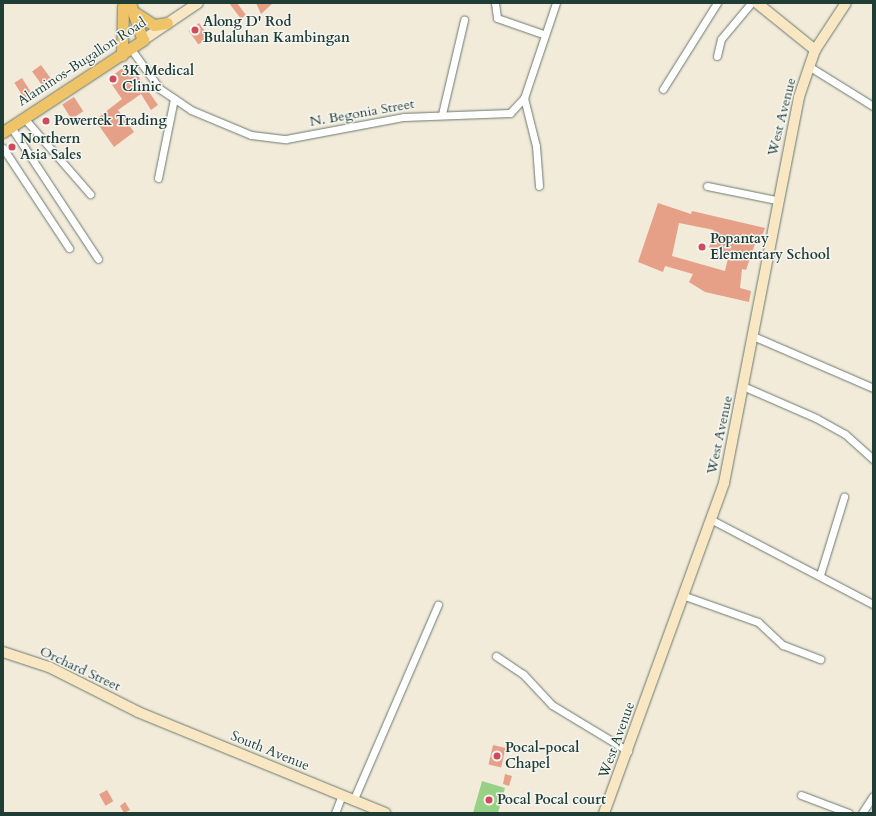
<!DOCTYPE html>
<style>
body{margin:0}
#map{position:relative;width:876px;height:816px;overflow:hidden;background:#f2ebda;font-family:Cardo,serif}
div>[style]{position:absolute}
.green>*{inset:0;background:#96d185}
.building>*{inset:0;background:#e7a088;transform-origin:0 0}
.roads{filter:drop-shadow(0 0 1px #697a6e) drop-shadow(0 0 1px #697a6e)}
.street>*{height:7px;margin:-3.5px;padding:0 3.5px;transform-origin:3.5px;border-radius:3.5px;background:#fff}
.secondary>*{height:10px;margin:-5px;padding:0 5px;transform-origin:5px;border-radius:5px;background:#f9e7c3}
.primary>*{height:11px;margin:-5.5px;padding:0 5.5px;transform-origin:5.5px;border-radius:5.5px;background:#efc469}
.dots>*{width:11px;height:11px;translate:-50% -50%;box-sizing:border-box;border:2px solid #f6f6f2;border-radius:50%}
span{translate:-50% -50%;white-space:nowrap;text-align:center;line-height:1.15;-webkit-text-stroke:3px #f6f6f2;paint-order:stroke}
.poi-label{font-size:14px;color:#1f3d34;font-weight:700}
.left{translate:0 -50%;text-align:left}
.street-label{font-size:14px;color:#1f3d34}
.frame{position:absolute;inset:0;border:4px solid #1f3d34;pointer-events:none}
</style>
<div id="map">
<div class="green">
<i style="clip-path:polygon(482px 781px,505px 788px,498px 813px,473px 813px)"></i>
</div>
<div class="building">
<i style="clip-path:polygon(229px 3px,237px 3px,246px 15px,241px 19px)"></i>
<i style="clip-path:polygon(256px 3px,273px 3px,261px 14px)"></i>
<i style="left:199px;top:23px;width:17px;height:13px;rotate:54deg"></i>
<i style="clip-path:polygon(129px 63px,158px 105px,151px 110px,141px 94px,118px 110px,134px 132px,114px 147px,95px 120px,122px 99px,108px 79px)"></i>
<i style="left:41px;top:65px;width:17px;height:11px;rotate:54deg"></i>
<i style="left:22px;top:78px;width:19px;height:9px;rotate:58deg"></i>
<i style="left:74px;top:97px;width:17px;height:14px;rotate:57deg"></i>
<i style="clip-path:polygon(evenodd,658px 203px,691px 214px,692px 211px,765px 228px,762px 236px,758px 235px,746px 270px,742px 269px,740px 288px,751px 291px,749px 302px,705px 292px,689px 282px,693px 274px,665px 266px,663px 272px,638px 262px,658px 203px,679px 223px,714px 230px,709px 248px,729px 254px,725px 271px,672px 256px,679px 223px)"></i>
<i style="left:493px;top:745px;width:13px;height:20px;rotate:13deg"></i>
<i style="clip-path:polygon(505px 774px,512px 776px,509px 786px,503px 784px)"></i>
<i style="left:107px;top:790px;width:13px;height:9px;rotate:61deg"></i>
<i style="clip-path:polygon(125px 802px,130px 810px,124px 813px,120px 806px)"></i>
</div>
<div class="roads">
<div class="street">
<i style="left:495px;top:3px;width:15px;rotate:82deg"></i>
<i style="left:497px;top:18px;width:49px;rotate:19.2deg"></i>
<i style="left:131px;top:49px;width:49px;rotate:54.1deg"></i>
<i style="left:160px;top:89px;width:37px;rotate:34deg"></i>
<i style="left:191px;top:110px;width:65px;rotate:22.6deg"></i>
<i style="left:251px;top:135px;width:35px;rotate:7deg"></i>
<i style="left:286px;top:139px;width:120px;rotate:-10.6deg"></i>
<i style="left:404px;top:117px;width:106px;rotate:-2.2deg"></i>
<i style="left:510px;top:113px;width:21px;rotate:-47deg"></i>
<i style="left:524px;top:98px;width:100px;rotate:-71.4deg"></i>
<i style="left:717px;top:56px;width:17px;rotate:-77deg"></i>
<i style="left:721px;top:39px;width:47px;rotate:-50.2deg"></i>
<i style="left:810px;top:67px;width:74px;rotate:31.8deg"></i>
<i style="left:663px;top:89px;width:102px;rotate:-57.9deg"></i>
<i style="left:524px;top:98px;width:49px;rotate:76deg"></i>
<i style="left:536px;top:146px;width:40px;rotate:85.7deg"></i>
<i style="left:442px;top:114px;width:97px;rotate:-76.8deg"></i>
<i style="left:24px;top:118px;width:101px;rotate:49deg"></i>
<i style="left:11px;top:127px;width:158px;rotate:56.6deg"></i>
<i style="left:3px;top:148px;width:120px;rotate:56.6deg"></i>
<i style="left:158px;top:178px;width:81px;rotate:-78.6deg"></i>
<i style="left:707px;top:186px;width:70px;rotate:11.5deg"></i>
<i style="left:753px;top:336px;width:131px;rotate:23.4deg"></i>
<i style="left:745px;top:387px;width:77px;rotate:23.6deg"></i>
<i style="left:816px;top:418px;width:33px;rotate:29deg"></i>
<i style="left:845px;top:434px;width:38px;rotate:42deg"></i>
<i style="left:712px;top:520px;width:182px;rotate:27.6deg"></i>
<i style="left:820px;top:575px;width:82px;rotate:-72.9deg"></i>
<i style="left:682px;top:595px;width:81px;rotate:19.6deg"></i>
<i style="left:758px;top:622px;width:34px;rotate:43deg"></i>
<i style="left:783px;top:645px;width:40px;rotate:21deg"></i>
<i style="left:496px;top:656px;width:32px;rotate:34deg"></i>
<i style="left:523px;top:674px;width:42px;rotate:46.9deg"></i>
<i style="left:552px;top:705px;width:89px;rotate:31.2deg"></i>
<i style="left:801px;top:795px;width:51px;rotate:20.6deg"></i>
<i style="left:353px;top:801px;width:214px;rotate:-66.6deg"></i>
<i style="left:335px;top:813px;width:19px;rotate:-69deg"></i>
<i style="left:862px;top:813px;width:20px;rotate:-57deg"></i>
</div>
<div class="secondary">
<i style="left:757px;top:3px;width:75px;rotate:39deg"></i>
<i style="left:143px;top:40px;width:66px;rotate:-33.9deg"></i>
<i style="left:3px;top:652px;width:48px;rotate:18.1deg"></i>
<i style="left:49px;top:667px;width:100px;rotate:26.8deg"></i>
<i style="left:138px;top:712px;width:267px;rotate:22.2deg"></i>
<i style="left:604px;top:813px;width:351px;rotate:-70deg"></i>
<i style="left:724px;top:483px;width:393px;rotate:-79deg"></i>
<i style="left:799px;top:97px;width:50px;rotate:-71.2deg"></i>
<i style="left:815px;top:50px;width:56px;rotate:-56.6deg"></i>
</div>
<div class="primary">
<i style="left:130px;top:3px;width:39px;rotate:71deg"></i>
<i style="left:134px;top:12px;width:24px;rotate:33deg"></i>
<i style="left:154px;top:25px;width:13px;rotate:-9deg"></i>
<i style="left:122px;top:55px;width:49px;rotate:-88.8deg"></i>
<i style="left:3px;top:132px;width:168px;rotate:-33.3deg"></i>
</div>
</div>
<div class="dots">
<i style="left:195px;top:30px;background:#d1495b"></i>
<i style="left:113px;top:79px;background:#d1495b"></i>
<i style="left:46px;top:121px;background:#d1495b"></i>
<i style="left:12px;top:147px;background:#d1495b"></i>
<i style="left:702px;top:247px;background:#d1495b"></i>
<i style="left:497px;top:756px;background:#d1495b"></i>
<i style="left:489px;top:800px;background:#d1495b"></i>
</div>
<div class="poi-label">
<span class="left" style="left:203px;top:30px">Along D' Rod<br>Bulaluhan Kambingan</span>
<span class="left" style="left:122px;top:79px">3K Medical<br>Clinic</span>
<span class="left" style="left:54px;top:121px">Powertek Trading</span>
<span class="left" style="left:20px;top:147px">Northern<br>Asia Sales</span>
<span class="left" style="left:710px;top:247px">Popantay<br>Elementary School</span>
<span class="left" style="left:505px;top:756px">Pocal-pocal<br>Chapel</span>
<span class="left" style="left:497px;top:800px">Pocal Pocal court</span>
</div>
<div class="street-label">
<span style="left:82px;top:62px;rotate:-33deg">Alaminos-Bugallon Road</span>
<span style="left:362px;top:113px;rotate:-10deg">N. Begonia Street</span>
<span style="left:782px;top:117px;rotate:-76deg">West Avenue</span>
<span style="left:720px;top:435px;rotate:-78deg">West Avenue</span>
<span style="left:80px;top:669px;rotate:25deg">Orchard Street</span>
<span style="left:617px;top:740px;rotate:-70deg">West Avenue</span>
<span style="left:270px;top:751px;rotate:22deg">South Avenue</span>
</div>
<div class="frame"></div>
</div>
